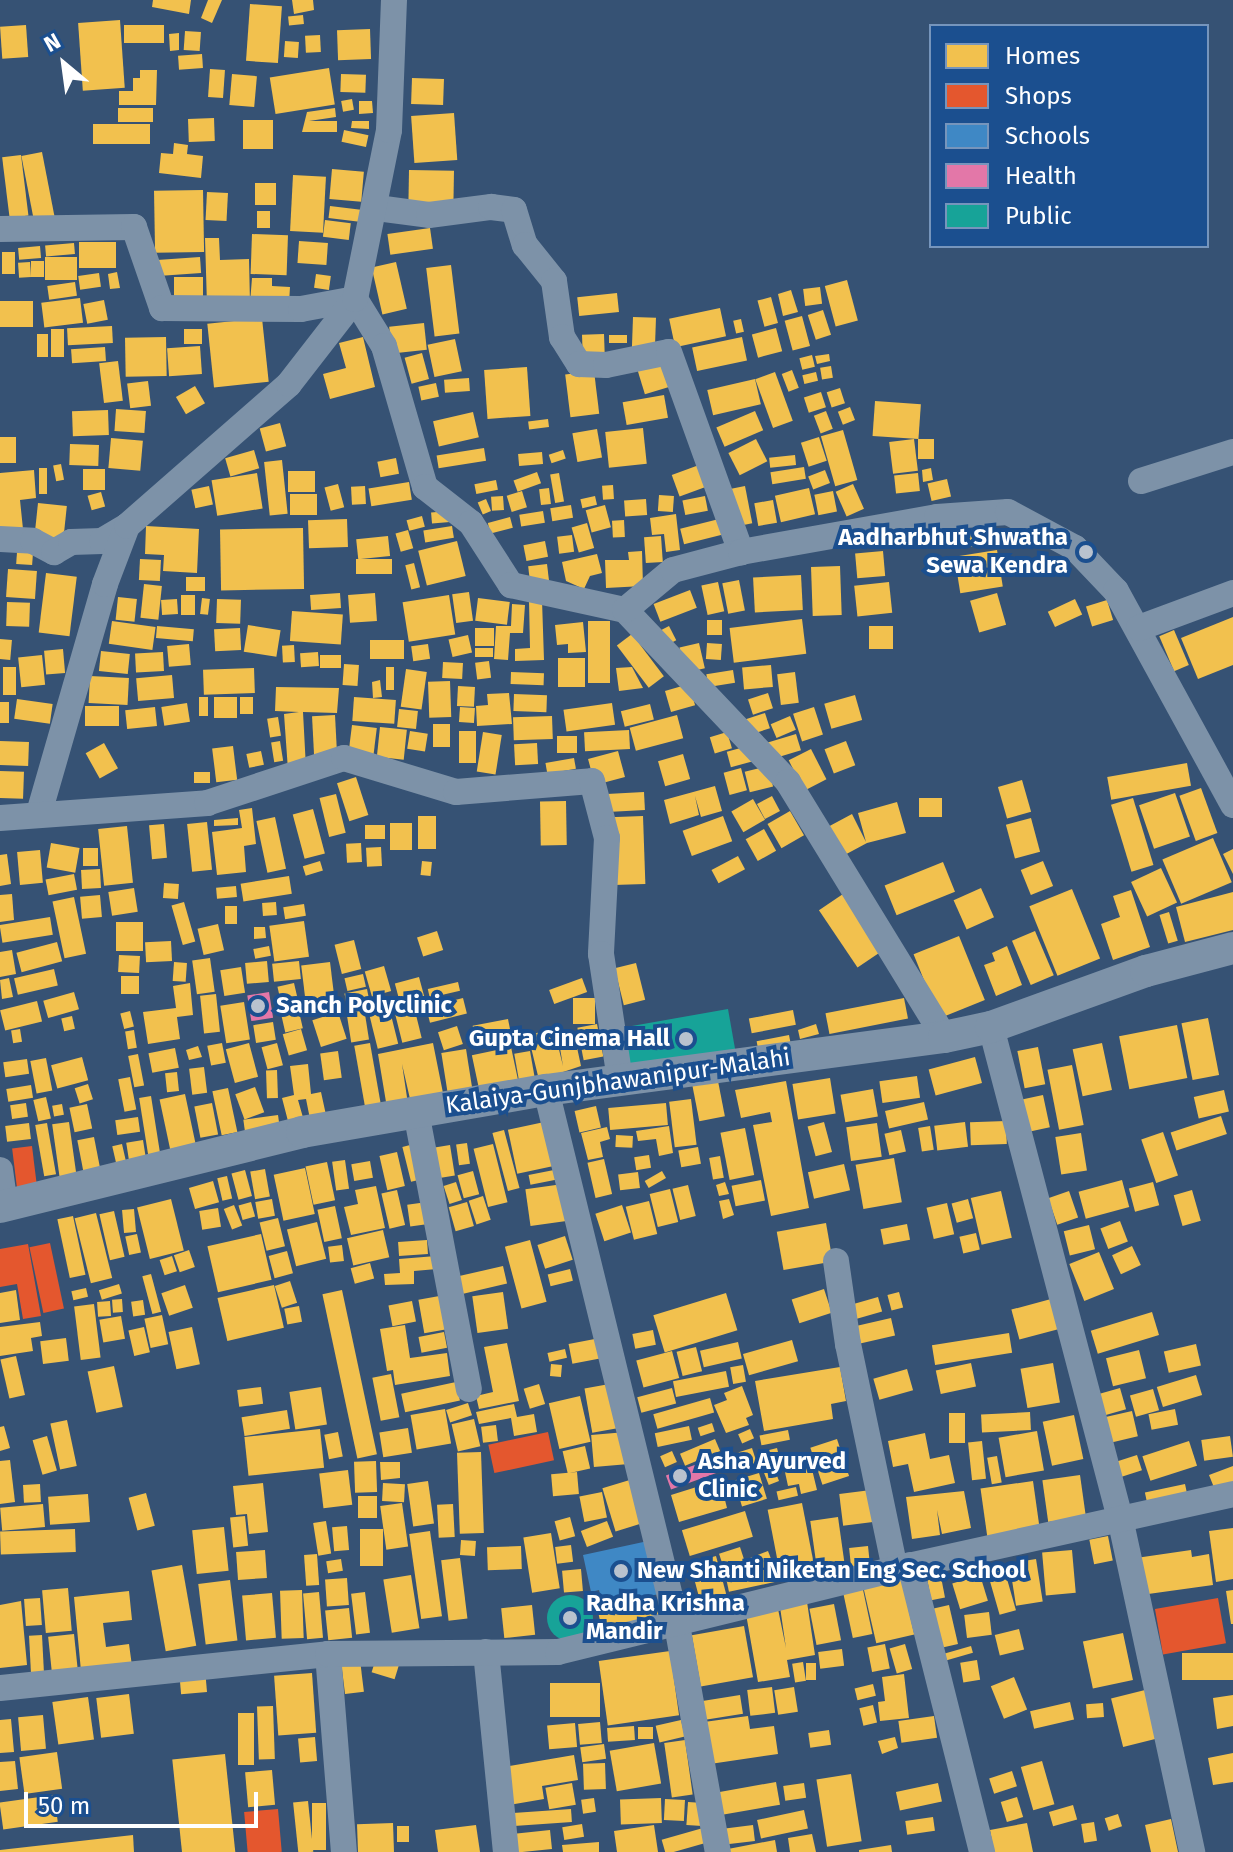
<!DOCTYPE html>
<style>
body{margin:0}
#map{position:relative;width:1233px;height:1852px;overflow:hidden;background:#365274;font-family:"Fira Sans",sans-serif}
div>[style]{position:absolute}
.homes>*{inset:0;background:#f2c14e;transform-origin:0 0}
.shops>*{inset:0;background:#e4572e;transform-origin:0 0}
.schools>*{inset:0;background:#3f88c5}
.health>*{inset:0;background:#e377a8;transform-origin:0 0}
.public>*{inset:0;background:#17a398;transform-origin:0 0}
.round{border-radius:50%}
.minor>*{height:26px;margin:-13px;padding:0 13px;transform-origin:13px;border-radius:13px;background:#7d92a8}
.tertiary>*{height:32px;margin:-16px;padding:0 16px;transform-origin:16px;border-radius:16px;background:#7d92a8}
.dots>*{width:22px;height:22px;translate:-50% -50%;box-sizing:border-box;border:4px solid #1b4f8f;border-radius:50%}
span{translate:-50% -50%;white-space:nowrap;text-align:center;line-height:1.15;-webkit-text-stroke:8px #1b4f8f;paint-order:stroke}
.poi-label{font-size:24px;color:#fff;font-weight:700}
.right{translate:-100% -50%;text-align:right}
.left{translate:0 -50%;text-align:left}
.street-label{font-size:24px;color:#fff}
.legend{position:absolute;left:929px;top:24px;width:280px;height:224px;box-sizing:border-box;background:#1b4f8f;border:2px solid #7695bc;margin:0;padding:10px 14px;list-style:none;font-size:24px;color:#fff}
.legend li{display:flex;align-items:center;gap:16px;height:40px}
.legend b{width:40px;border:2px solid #7695bc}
.north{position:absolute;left:24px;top:24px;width:80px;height:80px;-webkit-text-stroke:6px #1b4f8f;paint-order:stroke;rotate:331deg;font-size:22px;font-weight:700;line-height:32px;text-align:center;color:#fff}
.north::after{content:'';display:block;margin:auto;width:28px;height:36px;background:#fff;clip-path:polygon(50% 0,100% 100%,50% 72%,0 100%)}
.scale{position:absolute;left:24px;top:1792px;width:234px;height:36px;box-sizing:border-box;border:4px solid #fff;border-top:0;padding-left:10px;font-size:24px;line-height:28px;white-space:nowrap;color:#fff;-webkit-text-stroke:6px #1b4f8f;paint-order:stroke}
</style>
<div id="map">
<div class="homes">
<i style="clip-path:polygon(153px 0,191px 0,189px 14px,152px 7px)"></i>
<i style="clip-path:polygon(208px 0,222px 0,212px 23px,201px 18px)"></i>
<i style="clip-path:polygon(292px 0,313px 0,314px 10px,294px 14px)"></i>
<i style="left:250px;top:4px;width:32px;height:57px;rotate:4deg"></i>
<i style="left:303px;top:15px;width:9px;height:15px;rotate:84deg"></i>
<i style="left:120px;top:20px;width:68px;height:42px;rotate:86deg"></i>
<i style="left:26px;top:25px;width:32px;height:26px;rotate:86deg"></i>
<i style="left:164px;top:25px;width:18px;height:40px;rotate:90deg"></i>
<i style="left:370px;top:29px;width:30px;height:33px;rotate:88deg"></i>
<i style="left:185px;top:31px;width:16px;height:19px;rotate:4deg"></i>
<i style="clip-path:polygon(179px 33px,179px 50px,170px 51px,169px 34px)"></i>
<i style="left:320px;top:35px;width:17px;height:15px;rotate:87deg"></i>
<i style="left:285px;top:41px;width:14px;height:16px;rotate:4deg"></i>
<i style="left:202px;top:54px;width:14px;height:24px;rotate:86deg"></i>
<i style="left:329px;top:68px;width:37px;height:60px;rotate:81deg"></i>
<i style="left:210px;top:69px;width:15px;height:28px;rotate:4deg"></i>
<i style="clip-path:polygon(140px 70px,157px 70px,156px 105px,119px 105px,119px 91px,133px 91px,133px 78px,140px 78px)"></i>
<i style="left:232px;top:74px;width:25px;height:31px;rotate:5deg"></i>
<i style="left:341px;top:74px;width:25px;height:18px;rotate:2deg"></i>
<i style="left:412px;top:78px;width:32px;height:26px;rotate:2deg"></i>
<i style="left:352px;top:99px;width:11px;height:11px;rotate:80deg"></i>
<i style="clip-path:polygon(359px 101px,372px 101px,373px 113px,359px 114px)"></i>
<i style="left:118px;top:108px;width:35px;height:14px"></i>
<i style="clip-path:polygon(335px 108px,336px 117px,309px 121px,337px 121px,337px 132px,302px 132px,307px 112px)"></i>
<i style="left:454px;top:113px;width:47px;height:43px;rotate:86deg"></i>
<i style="left:214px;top:118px;width:23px;height:26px;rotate:88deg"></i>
<i style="left:243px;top:120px;width:30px;height:29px"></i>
<i style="clip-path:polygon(352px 121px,369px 121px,369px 129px,351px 128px)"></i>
<i style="left:150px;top:124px;width:20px;height:57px;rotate:90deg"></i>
<i style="left:344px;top:130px;width:25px;height:12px;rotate:12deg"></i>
<i style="clip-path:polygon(174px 143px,188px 145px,187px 154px,203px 156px,201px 178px,159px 173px,161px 153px,173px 154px)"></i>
<i style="left:42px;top:152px;width:70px;height:21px;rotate:79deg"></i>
<i style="left:21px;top:155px;width:61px;height:19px;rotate:83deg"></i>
<i style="left:332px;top:169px;width:32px;height:30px;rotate:5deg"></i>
<i style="left:409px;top:170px;width:45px;height:32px;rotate:1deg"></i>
<i style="left:293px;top:175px;width:33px;height:56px;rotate:3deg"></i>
<i style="left:255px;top:183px;width:21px;height:22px"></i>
<i style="left:203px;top:190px;width:62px;height:49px;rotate:89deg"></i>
<i style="left:207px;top:192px;width:21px;height:28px;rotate:3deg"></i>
<i style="left:330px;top:206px;width:31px;height:12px;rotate:7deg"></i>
<i style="left:257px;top:211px;width:13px;height:17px"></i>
<i style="left:325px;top:220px;width:26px;height:17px;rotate:7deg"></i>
<i style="left:430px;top:228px;width:21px;height:43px;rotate:82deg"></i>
<i style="left:252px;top:234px;width:36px;height:40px;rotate:2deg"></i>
<i style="clip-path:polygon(205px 238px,219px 238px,220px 260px,249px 259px,250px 303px,207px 305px)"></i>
<i style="left:299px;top:241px;width:29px;height:22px;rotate:4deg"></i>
<i style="left:79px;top:242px;width:37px;height:26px"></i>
<i style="left:74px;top:243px;width:11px;height:29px;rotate:85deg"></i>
<i style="left:40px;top:246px;width:12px;height:22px;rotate:85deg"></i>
<i style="left:2px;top:252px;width:13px;height:22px"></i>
<i style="left:77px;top:257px;width:23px;height:32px;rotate:90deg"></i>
<i style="left:200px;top:257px;width:16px;height:43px;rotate:86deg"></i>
<i style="left:44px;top:261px;width:16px;height:13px;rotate:90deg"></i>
<i style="left:30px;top:262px;width:15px;height:12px;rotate:86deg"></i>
<i style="left:396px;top:262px;width:48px;height:25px;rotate:77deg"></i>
<i style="left:451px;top:265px;width:69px;height:25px;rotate:83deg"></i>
<i style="clip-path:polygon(117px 272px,120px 288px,110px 289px,108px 274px)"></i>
<i style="left:99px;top:273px;width:14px;height:21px;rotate:82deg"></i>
<i style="left:316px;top:274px;width:15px;height:14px;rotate:8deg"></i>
<i style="left:174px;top:277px;width:29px;height:24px"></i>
<i style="clip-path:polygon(252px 278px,272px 278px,272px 286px,290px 287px,289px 304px,250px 303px)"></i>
<i style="left:847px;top:280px;width:42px;height:23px;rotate:75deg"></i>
<i style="left:75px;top:282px;width:14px;height:28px;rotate:82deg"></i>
<i style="left:820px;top:287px;width:17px;height:17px;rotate:83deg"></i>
<i style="clip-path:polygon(791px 290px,798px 312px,783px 316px,778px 294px)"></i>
<i style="left:617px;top:293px;width:19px;height:40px;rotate:84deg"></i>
<i style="left:771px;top:297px;width:27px;height:14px;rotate:75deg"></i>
<i style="left:80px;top:298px;width:25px;height:39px;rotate:83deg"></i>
<i style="left:104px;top:300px;width:20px;height:21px;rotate:79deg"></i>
<i style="left:0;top:301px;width:33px;height:26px"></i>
<i style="left:720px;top:308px;width:29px;height:52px;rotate:78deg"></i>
<i style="left:823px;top:310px;width:26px;height:16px;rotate:72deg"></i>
<i style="left:802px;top:316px;width:31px;height:18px;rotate:75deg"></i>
<i style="left:633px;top:317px;width:23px;height:35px;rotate:2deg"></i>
<i style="left:262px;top:318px;width:64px;height:55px;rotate:84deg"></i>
<i style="left:741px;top:319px;width:13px;height:8px;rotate:77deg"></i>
<i style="left:424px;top:323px;width:27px;height:35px;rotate:84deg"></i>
<i style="left:112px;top:326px;width:17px;height:45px;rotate:87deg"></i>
<i style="left:776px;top:328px;width:24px;height:25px;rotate:75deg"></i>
<i style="left:51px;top:329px;width:13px;height:28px"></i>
<i style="left:184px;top:329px;width:18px;height:15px"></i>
<i style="left:48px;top:334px;width:23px;height:11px;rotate:90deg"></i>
<i style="left:604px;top:334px;width:26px;height:22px;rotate:88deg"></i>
<i style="left:627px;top:335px;width:8px;height:18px;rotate:90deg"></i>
<i style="left:166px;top:337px;width:39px;height:41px;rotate:89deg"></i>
<i style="clip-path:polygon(363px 337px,375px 387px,330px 399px,323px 374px,346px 368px,339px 343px)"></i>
<i style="left:742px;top:337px;width:24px;height:51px;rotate:78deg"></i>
<i style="left:455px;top:339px;width:33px;height:28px;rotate:78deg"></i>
<i style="left:200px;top:346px;width:28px;height:33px;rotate:86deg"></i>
<i style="left:105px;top:347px;width:14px;height:34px;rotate:86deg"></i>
<i style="left:422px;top:353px;width:27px;height:18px;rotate:75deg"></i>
<i style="clip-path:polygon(829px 354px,830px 361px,817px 364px,815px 356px)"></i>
<i style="left:812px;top:355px;width:12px;height:13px;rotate:76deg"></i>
<i style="left:661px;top:358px;width:30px;height:26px;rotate:73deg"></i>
<i style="left:118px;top:361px;width:40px;height:19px;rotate:83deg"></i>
<i style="left:831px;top:366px;width:12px;height:11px;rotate:81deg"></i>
<i style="left:527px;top:367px;width:49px;height:43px;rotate:86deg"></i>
<i style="left:792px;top:370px;width:19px;height:11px;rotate:69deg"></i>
<i style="left:594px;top:371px;width:43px;height:29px;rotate:83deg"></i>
<i style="left:775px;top:372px;width:52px;height:21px;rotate:70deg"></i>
<i style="left:816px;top:372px;width:9px;height:14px;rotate:77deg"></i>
<i style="left:469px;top:378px;width:13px;height:25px;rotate:86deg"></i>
<i style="left:755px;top:379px;width:26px;height:49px;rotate:77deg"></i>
<i style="left:148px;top:381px;width:25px;height:21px;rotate:83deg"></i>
<i style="left:436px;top:383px;width:14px;height:18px;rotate:78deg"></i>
<i style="left:195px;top:386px;width:20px;height:22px;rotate:60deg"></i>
<i style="left:840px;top:388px;width:16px;height:14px;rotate:72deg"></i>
<i style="left:821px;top:392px;width:16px;height:18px;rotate:72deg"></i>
<i style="left:664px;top:395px;width:23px;height:42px;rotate:80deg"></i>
<i style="left:875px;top:401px;width:46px;height:35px;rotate:4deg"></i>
<i style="left:850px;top:407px;width:14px;height:13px;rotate:69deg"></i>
<i style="left:116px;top:409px;width:30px;height:22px;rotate:4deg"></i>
<i style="left:108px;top:410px;width:25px;height:36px;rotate:88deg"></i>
<i style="left:755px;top:411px;width:21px;height:42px;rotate:67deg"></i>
<i style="left:826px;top:411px;width:19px;height:13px;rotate:69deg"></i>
<i style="left:473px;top:412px;width:26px;height:41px;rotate:77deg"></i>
<i style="left:548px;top:419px;width:8px;height:20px;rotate:83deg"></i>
<i style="left:280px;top:423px;width:24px;height:21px;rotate:75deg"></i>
<i style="left:643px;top:428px;width:36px;height:38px;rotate:84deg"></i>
<i style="left:597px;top:429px;width:29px;height:25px;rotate:80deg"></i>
<i style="left:843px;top:430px;width:52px;height:23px;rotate:74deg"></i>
<i style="left:0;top:437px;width:16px;height:26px"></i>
<i style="left:819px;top:437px;width:25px;height:19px;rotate:72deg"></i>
<i style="left:111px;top:438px;width:32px;height:30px;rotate:5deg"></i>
<i style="left:756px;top:439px;width:25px;height:31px;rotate:63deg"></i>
<i style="left:914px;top:439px;width:32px;height:25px;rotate:83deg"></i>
<i style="left:918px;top:439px;width:16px;height:20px"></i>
<i style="left:70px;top:444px;width:29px;height:21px;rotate:2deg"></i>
<i style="left:484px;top:448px;width:13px;height:48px;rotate:81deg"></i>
<i style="left:254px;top:450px;width:19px;height:30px;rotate:74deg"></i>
<i style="left:563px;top:450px;width:9px;height:15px;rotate:72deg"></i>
<i style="left:542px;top:452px;width:12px;height:24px;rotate:85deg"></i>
<i style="left:795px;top:455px;width:10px;height:26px;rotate:84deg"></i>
<i style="left:396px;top:458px;width:16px;height:19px;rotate:79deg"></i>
<i style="left:282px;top:460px;width:54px;height:18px;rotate:84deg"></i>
<i style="left:61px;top:464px;width:16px;height:8px;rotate:79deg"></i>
<i style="left:699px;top:465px;width:23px;height:29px;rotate:70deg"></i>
<i style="left:804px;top:467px;width:12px;height:34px;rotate:81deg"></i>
<i style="left:39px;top:468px;width:8px;height:26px"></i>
<i style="clip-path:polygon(931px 468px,933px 480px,923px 482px,922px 470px)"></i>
<i style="left:83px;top:469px;width:22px;height:21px"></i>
<i style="clip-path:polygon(34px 470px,36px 498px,20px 500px,23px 529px,0 530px,0 473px)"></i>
<i style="left:825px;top:470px;width:14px;height:18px;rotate:69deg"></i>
<i style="left:315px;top:471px;width:21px;height:27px;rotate:90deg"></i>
<i style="left:537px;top:472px;width:12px;height:25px;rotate:70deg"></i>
<i style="left:257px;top:473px;width:36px;height:46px;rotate:81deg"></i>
<i style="left:559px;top:473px;width:29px;height:9px;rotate:80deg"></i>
<i style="left:918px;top:473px;width:18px;height:24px;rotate:84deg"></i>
<i style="left:947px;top:479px;width:18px;height:20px;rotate:77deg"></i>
<i style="left:496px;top:480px;width:10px;height:22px;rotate:79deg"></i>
<i style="left:409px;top:482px;width:18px;height:41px;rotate:81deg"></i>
<i style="left:338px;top:484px;width:24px;height:14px;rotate:75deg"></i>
<i style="left:853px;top:484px;width:27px;height:19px;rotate:66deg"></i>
<i style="left:613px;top:485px;width:14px;height:11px;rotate:86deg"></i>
<i style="left:209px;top:486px;width:19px;height:18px;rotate:78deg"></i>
<i style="left:365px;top:486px;width:18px;height:14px;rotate:87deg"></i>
<i style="left:745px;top:486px;width:38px;height:14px;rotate:79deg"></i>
<i style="left:549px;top:488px;width:16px;height:10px;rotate:83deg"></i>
<i style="left:809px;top:488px;width:27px;height:35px;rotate:77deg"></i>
<i style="left:522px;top:491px;width:17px;height:16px;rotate:73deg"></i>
<i style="left:833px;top:491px;width:21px;height:19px;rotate:79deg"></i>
<i style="left:101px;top:492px;width:15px;height:14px;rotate:74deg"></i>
<i style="left:317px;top:494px;width:21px;height:27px;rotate:90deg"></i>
<i style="left:659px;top:495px;width:15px;height:16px;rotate:4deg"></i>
<i style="left:503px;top:496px;width:14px;height:12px;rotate:86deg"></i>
<i style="left:595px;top:496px;width:9px;height:15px;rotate:77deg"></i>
<i style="left:705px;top:496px;width:15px;height:23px;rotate:79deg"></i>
<i style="left:486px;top:499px;width:13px;height:9px;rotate:67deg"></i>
<i style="left:646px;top:499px;width:16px;height:22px;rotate:86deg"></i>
<i style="left:773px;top:500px;width:23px;height:19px;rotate:80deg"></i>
<i style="left:38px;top:503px;width:29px;height:33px;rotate:6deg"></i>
<i style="left:571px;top:505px;width:13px;height:21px;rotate:81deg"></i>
<i style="left:605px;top:505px;width:23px;height:20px;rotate:75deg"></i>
<i style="left:449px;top:511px;width:11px;height:18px;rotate:85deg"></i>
<i style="left:543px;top:511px;width:12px;height:24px;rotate:81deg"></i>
<i style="clip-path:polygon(676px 514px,680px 550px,666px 552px,664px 534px,652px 535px,650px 518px)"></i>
<i style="left:422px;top:516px;width:11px;height:16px;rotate:75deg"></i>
<i style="left:510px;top:517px;width:11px;height:23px;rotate:75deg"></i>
<i style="left:347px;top:519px;width:28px;height:39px;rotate:88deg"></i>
<i style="left:719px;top:519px;width:16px;height:40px;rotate:76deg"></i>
<i style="left:624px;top:520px;width:17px;height:12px;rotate:87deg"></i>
<i style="left:587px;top:523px;width:26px;height:16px;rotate:74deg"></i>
<i style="clip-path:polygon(146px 526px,199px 529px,197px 573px,163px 571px,164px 555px,145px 554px)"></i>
<i style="left:452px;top:526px;width:12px;height:29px;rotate:81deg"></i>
<i style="left:303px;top:528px;width:61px;height:83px;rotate:89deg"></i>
<i style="left:985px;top:528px;width:17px;height:30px;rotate:83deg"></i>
<i style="left:408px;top:530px;width:19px;height:13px;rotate:74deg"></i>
<i style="left:572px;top:535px;width:17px;height:15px;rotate:83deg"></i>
<i style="left:388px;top:536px;width:20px;height:32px;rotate:84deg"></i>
<i style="left:661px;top:536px;width:26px;height:17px;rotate:86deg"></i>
<i style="left:457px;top:541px;width:36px;height:40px;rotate:76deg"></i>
<i style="left:545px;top:541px;width:16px;height:22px;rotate:79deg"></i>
<i style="left:997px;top:550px;width:37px;height:43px;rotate:81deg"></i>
<i style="clip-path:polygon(642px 551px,643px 586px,606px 588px,605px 560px,629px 560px,628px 552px)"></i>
<i style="left:883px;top:551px;width:25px;height:28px;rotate:85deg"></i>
<i style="left:17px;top:552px;width:16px;height:12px;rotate:4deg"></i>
<i style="clip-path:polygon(597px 554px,602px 573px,590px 576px,584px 589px,566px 581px,562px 562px)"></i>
<i style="left:140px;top:559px;width:21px;height:21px;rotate:3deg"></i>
<i style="left:392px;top:559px;width:15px;height:36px;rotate:90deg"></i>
<i style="left:414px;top:563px;width:25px;height:9px;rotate:76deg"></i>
<i style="left:547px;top:564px;width:16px;height:19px;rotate:83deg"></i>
<i style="left:840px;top:566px;width:49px;height:29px;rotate:88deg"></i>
<i style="left:8px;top:569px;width:29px;height:28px;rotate:4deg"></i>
<i style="left:46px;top:573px;width:31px;height:60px;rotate:7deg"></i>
<i style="left:801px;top:575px;width:35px;height:48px;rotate:87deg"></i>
<i style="left:186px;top:577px;width:19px;height:14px"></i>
<i style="left:739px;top:580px;width:31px;height:17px;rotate:79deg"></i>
<i style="left:718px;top:582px;width:30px;height:17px;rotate:78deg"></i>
<i style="left:889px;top:582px;width:31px;height:35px;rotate:84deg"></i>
<i style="left:144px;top:584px;width:18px;height:34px;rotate:6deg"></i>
<i style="left:690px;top:590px;width:19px;height:39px;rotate:69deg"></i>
<i style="left:469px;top:592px;width:29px;height:17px;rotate:82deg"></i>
<i style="left:340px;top:593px;width:15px;height:30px;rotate:86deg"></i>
<i style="left:375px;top:593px;width:28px;height:27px;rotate:86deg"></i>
<i style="left:997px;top:593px;width:33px;height:28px;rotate:74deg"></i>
<i style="left:195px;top:595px;width:20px;height:14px;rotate:90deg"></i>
<i style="left:449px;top:595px;width:40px;height:47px;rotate:81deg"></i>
<i style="left:118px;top:597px;width:19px;height:23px;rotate:6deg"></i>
<i style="left:202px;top:598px;width:8px;height:16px;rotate:7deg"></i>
<i style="left:478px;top:598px;width:32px;height:23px;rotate:7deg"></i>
<i style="left:177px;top:599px;width:15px;height:16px;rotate:86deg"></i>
<i style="left:217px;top:599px;width:24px;height:24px;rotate:2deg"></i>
<i style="left:1075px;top:599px;width:17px;height:30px;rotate:65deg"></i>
<i style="clip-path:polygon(529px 600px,542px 600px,544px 660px,515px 661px,515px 649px,530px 648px)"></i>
<i style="left:1107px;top:600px;width:21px;height:22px;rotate:73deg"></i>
<i style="left:7px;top:602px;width:23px;height:24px;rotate:2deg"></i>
<i style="clip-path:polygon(512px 604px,525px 605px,523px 633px,510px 633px,508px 660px,494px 659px,496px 626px,511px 626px)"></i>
<i style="left:292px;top:611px;width:51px;height:30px;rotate:4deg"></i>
<i style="clip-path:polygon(1233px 617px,1233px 665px,1198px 679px,1181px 638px)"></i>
<i style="left:802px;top:619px;width:35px;height:73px;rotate:83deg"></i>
<i style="left:707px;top:620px;width:15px;height:15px"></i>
<i style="left:112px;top:621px;width:44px;height:23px;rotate:8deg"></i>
<i style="left:588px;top:621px;width:22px;height:62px"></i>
<i style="clip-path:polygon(583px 622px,586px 652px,568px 653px,568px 644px,557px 645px,555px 625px)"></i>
<i style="left:248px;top:625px;width:33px;height:27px;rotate:9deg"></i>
<i style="left:157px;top:626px;width:37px;height:12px;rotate:5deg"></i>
<i style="left:669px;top:626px;width:16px;height:13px;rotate:63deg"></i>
<i style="left:869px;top:626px;width:24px;height:23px"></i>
<i style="left:240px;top:628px;width:22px;height:26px;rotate:87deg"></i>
<i style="left:475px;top:628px;width:19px;height:18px"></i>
<i style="left:1174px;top:630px;width:38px;height:16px;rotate:67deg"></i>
<i style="left:632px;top:634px;width:53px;height:19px;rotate:53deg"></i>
<i style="left:468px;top:635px;width:18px;height:20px;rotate:77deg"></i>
<i style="left:0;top:639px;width:12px;height:20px;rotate:5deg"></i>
<i style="left:370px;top:640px;width:34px;height:19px"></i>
<i style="left:699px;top:643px;width:26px;height:20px;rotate:77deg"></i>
<i style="left:707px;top:643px;width:15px;height:16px;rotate:4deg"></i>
<i style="left:189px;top:644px;width:21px;height:22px;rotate:85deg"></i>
<i style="left:428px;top:644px;width:15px;height:17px;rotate:82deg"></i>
<i style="left:294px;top:645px;width:17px;height:12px;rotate:87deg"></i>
<i style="left:475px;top:648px;width:18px;height:9px"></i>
<i style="left:63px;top:649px;width:24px;height:19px;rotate:85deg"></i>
<i style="left:101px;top:651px;width:29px;height:20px;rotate:6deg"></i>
<i style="left:163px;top:652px;width:19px;height:28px;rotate:87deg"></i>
<i style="left:318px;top:652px;width:14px;height:18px;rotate:86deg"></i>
<i style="left:42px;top:655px;width:30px;height:24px;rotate:84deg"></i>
<i style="left:320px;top:655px;width:21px;height:13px"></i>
<i style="left:558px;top:658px;width:27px;height:29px"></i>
<i style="left:489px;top:661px;width:17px;height:14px;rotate:83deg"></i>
<i style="left:443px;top:662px;width:20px;height:16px;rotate:3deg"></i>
<i style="left:344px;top:664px;width:15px;height:21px;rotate:4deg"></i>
<i style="left:771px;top:665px;width:22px;height:29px;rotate:85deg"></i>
<i style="left:3px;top:667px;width:13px;height:28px"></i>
<i style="left:386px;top:667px;width:8px;height:23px"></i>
<i style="clip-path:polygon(632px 667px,643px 688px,619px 691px,616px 668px)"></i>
<i style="left:254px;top:668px;width:25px;height:51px;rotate:88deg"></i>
<i style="left:406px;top:669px;width:21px;height:38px;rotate:8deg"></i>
<i style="left:733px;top:670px;width:13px;height:27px;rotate:81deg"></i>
<i style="left:511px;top:672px;width:33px;height:12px;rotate:2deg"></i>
<i style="left:795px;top:672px;width:31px;height:18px;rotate:83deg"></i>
<i style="left:172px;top:675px;width:23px;height:36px;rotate:85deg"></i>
<i style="left:90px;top:676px;width:39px;height:27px;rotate:3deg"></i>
<i style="clip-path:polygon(380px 680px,382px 697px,373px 698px,372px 682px)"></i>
<i style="left:450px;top:681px;width:36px;height:22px;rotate:88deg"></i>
<i style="left:689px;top:684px;width:22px;height:25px;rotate:74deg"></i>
<i style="left:458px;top:686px;width:17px;height:20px;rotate:3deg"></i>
<i style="clip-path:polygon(276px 687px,339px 688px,337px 713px,303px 712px,306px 768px,288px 770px,284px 714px,299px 712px,275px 711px)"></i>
<i style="clip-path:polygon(509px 693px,512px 724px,477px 726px,476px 706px,488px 705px,487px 694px)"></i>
<i style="left:768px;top:693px;width:16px;height:21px;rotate:72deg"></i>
<i style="left:514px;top:694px;width:33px;height:17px;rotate:2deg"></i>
<i style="left:855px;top:695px;width:26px;height:32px;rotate:74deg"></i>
<i style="left:199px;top:697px;width:9px;height:19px"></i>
<i style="left:214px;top:697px;width:23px;height:21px"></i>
<i style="left:240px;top:697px;width:13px;height:17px"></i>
<i style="left:354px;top:697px;width:42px;height:24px;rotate:4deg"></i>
<i style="left:17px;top:699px;width:36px;height:20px;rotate:8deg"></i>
<i style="left:0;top:702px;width:9px;height:21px"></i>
<i style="left:187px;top:703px;width:19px;height:26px;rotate:81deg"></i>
<i style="left:612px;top:703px;width:22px;height:49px;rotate:82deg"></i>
<i style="left:650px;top:704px;width:16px;height:30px;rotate:76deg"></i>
<i style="left:119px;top:706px;width:20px;height:34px;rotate:90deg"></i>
<i style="left:155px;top:707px;width:19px;height:30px;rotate:84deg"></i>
<i style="left:460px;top:707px;width:15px;height:15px;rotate:4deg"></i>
<i style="left:814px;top:707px;width:29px;height:22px;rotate:72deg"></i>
<i style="left:399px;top:709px;width:19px;height:18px;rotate:6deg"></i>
<i style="left:765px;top:713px;width:16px;height:25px;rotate:72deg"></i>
<i style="left:335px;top:715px;width:43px;height:23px;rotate:87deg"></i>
<i style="left:677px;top:715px;width:24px;height:49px;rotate:75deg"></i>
<i style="left:552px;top:716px;width:23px;height:39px;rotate:88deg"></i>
<i style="left:790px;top:716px;width:15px;height:21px;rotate:67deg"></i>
<i style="left:278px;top:717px;width:19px;height:11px;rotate:81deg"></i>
<i style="left:433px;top:724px;width:17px;height:23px"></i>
<i style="left:352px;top:725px;width:25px;height:28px;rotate:7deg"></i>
<i style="left:380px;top:727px;width:27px;height:30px;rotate:6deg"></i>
<i style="left:629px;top:730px;width:19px;height:45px;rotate:87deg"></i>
<i style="left:410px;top:731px;width:18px;height:18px;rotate:9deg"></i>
<i style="left:459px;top:731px;width:17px;height:32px"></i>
<i style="left:483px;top:732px;width:19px;height:40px;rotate:9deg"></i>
<i style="left:727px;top:732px;width:17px;height:18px;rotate:73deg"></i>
<i style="left:796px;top:734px;width:17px;height:32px;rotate:73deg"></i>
<i style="left:557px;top:736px;width:20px;height:17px"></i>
<i style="left:0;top:741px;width:29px;height:24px;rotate:2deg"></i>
<i style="left:280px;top:741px;width:20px;height:9px;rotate:81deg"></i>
<i style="left:846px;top:741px;width:26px;height:23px;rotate:69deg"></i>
<i style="left:104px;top:743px;width:29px;height:21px;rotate:61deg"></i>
<i style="left:537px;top:743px;width:21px;height:23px;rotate:87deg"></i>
<i style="left:233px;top:746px;width:34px;height:21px;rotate:83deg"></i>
<i style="left:748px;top:746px;width:16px;height:22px;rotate:75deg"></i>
<i style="left:811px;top:749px;width:34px;height:25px;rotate:63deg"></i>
<i style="left:261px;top:751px;width:14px;height:15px;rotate:78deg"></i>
<i style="left:618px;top:751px;width:27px;height:31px;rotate:75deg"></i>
<i style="left:683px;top:754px;width:26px;height:26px;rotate:74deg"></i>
<i style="left:574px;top:758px;width:11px;height:29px;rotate:80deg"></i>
<i style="left:1187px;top:763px;width:23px;height:81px;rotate:80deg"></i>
<i style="left:768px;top:766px;width:21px;height:24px;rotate:76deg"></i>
<i style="left:741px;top:768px;width:23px;height:18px;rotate:75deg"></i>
<i style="left:0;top:771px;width:24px;height:27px;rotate:2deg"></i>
<i style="left:194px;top:772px;width:16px;height:11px"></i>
<i style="left:356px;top:777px;width:40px;height:20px;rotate:72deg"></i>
<i style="left:1022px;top:780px;width:33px;height:25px;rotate:74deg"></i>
<i style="clip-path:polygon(715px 786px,722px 811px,701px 817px,695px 796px,699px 815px,670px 824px,664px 800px)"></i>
<i style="left:1201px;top:788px;width:48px;height:23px;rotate:70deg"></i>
<i style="left:644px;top:792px;width:18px;height:42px;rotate:87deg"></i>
<i style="left:1175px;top:793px;width:46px;height:38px;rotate:71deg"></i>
<i style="left:336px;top:794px;width:40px;height:17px;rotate:76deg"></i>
<i style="left:772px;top:796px;width:17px;height:17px;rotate:62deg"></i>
<i style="left:919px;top:798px;width:23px;height:19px"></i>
<i style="left:1133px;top:798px;width:70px;height:23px;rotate:73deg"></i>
<i style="left:753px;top:799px;width:24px;height:25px;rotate:60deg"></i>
<i style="left:566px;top:801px;width:44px;height:26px;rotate:89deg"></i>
<i style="clip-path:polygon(897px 802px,906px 833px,867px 843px,839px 858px,824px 829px,852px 814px,866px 842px,858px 813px)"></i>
<i style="clip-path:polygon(252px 808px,256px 844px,244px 846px,246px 872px,217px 875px,212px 832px,242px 828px,239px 810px)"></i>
<i style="left:313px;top:809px;width:46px;height:21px;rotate:75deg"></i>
<i style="left:790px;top:811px;width:28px;height:26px;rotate:60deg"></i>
<i style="left:418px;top:816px;width:18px;height:33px"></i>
<i style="left:643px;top:816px;width:68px;height:40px;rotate:88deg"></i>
<i style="left:723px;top:816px;width:27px;height:43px;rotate:70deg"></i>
<i style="left:275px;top:817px;width:53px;height:19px;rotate:78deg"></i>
<i style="clip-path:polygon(238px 818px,238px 825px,214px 826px,214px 820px)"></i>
<i style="left:1031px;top:818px;width:35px;height:26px;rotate:75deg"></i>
<i style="left:207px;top:822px;width:48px;height:20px;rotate:84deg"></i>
<i style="left:390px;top:823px;width:22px;height:27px"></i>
<i style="left:164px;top:824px;width:34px;height:15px;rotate:85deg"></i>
<i style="left:365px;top:825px;width:20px;height:14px"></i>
<i style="left:127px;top:826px;width:57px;height:29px;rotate:84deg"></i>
<i style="left:764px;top:829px;width:25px;height:21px;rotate:61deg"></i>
<i style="left:1213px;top:838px;width:48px;height:55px;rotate:67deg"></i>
<i style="left:51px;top:843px;width:29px;height:25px;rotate:10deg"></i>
<i style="left:361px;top:843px;width:19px;height:15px;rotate:87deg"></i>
<i style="left:381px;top:847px;width:19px;height:15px;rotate:87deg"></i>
<i style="left:83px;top:848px;width:15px;height:18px"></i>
<i style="clip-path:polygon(1233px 849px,1233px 874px,1223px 854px)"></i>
<i style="left:40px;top:850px;width:33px;height:23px;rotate:85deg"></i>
<i style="clip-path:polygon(7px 854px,11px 884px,0 886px,0 855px)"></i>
<i style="left:738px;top:856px;width:15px;height:30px;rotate:62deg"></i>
<i style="left:320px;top:861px;width:10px;height:18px;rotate:73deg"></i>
<i style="left:422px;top:861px;width:10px;height:14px;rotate:6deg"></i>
<i style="left:1043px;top:861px;width:27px;height:24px;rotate:68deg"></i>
<i style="left:943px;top:862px;width:32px;height:63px;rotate:68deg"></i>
<i style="left:1161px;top:868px;width:38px;height:33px;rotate:65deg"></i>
<i style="left:100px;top:869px;width:19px;height:19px;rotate:87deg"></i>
<i style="left:74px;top:874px;width:16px;height:29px;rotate:79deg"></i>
<i style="left:289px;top:876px;width:18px;height:49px;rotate:81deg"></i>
<i style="left:164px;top:883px;width:15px;height:15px;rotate:4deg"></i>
<i style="left:236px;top:886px;width:11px;height:20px;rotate:85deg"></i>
<i style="left:134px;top:888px;width:24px;height:26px;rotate:81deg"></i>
<i style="left:981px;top:888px;width:32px;height:30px;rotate:66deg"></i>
<i style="left:1072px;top:889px;width:75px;height:46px;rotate:68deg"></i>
<i style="clip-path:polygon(1131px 890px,1150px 947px,1113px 960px,1101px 924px,1120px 917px,1113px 896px)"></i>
<i style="clip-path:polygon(1233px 892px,1233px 930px,1185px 942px,1176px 907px)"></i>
<i style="clip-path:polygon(12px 894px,14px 920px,0 922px,0 895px)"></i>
<i style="left:843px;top:894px;width:69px;height:29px;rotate:56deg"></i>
<i style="left:100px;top:895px;width:22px;height:20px;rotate:85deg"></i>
<i style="left:74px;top:897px;width:58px;height:22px;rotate:78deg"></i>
<i style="left:184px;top:902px;width:41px;height:13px;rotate:74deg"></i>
<i style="left:276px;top:902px;width:13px;height:14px;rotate:86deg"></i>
<i style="left:304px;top:904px;width:12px;height:21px;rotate:81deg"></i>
<i style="left:237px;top:906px;width:18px;height:12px;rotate:90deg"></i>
<i style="left:1169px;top:912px;width:30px;height:10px;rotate:73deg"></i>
<i style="left:50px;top:917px;width:18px;height:51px;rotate:81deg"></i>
<i style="left:304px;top:921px;width:36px;height:35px;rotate:82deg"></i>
<i style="left:143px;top:922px;width:29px;height:27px;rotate:90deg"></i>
<i style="left:218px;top:924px;width:27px;height:21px;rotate:77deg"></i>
<i style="clip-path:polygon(254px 927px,265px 927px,266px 938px,254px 939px)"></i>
<i style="left:437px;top:931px;width:20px;height:21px;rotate:72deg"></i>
<i style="left:1035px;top:931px;width:48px;height:25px;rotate:67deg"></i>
<i style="left:959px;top:936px;width:69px;height:49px;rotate:68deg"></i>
<i style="left:354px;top:940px;width:30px;height:20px;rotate:76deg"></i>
<i style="left:171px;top:941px;width:20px;height:26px;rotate:87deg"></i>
<i style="left:57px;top:942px;width:20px;height:42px;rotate:75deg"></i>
<i style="left:269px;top:946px;width:10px;height:16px;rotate:79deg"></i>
<i style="clip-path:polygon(1007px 946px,1022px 985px,996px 996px,984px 965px,995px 961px,992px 953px)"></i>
<i style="clip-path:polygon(12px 950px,16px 974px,0 977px,0 952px)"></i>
<i style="left:119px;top:955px;width:21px;height:17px;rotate:3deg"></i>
<i style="left:210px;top:958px;width:34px;height:18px;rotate:82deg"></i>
<i style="left:267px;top:961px;width:21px;height:22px;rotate:85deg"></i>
<i style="left:299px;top:961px;width:18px;height:27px;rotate:84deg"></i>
<i style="left:174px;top:962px;width:13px;height:19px;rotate:4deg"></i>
<i style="left:330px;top:962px;width:50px;height:29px;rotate:83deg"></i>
<i style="left:636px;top:963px;width:38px;height:22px;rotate:76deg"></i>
<i style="left:384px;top:966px;width:26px;height:20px;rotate:74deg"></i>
<i style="left:241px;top:967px;width:26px;height:21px;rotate:81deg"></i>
<i style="left:54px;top:969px;width:17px;height:41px;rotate:77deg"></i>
<i style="left:363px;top:974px;width:13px;height:19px;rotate:77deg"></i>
<i style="left:121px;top:976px;width:18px;height:18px"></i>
<i style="left:419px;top:977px;width:20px;height:25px;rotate:75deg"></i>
<i style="clip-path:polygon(9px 978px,13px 997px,2px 999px,0 980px)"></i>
<i style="left:582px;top:978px;width:15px;height:35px;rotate:70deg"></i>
<i style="left:458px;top:982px;width:9px;height:31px;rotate:77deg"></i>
<i style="clip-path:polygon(190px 983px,193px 1015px,177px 1017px,180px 1039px,148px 1044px,143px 1012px,176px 1008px,173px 986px)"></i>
<i style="left:294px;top:983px;width:18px;height:17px;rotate:77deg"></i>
<i style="left:367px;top:989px;width:15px;height:23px;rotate:79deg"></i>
<i style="left:74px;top:992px;width:18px;height:32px;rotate:74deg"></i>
<i style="left:216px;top:994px;width:38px;height:16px;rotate:84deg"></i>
<i style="left:463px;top:998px;width:16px;height:38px;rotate:76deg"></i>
<i style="left:595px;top:998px;width:26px;height:22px;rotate:90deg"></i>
<i style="left:904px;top:998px;width:21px;height:80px;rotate:79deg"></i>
<i style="left:37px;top:1001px;width:21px;height:38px;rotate:76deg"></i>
<i style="left:244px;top:1002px;width:38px;height:24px;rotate:81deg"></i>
<i style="left:297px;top:1003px;width:26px;height:18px;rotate:77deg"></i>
<i style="left:388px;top:1003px;width:42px;height:21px;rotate:76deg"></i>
<i style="left:413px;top:1003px;width:36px;height:20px;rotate:76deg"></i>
<i style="left:364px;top:1008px;width:32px;height:18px;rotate:81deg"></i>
<i style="left:793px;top:1010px;width:15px;height:45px;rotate:79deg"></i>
<i style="left:130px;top:1011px;width:16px;height:10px;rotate:76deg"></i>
<i style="left:338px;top:1012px;width:28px;height:27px;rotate:72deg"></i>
<i style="left:72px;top:1016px;width:13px;height:11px;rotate:77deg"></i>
<i style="left:1208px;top:1018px;width:58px;height:27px;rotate:79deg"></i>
<i style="left:508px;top:1019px;width:16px;height:36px;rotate:79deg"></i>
<i style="left:273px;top:1022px;width:18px;height:20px;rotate:81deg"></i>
<i style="left:597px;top:1024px;width:33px;height:20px;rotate:79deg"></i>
<i style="clip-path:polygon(816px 1024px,819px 1034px,800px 1039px,798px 1030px)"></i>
<i style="left:1177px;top:1025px;width:54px;height:59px;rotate:79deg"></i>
<i style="left:457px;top:1026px;width:19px;height:20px;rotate:72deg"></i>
<i style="left:20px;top:1029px;width:13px;height:9px;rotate:81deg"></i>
<i style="left:301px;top:1029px;width:22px;height:19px;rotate:74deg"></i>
<i style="clip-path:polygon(554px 1029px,563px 1066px,559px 1042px,575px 1038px,581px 1066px,539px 1080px,528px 1035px)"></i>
<i style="left:134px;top:1030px;width:18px;height:9px;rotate:81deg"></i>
<i style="left:789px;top:1035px;width:15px;height:33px;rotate:79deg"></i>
<i style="left:222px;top:1043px;width:20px;height:15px;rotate:79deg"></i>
<i style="left:249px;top:1043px;width:35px;height:24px;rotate:75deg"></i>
<i style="left:277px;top:1043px;width:23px;height:16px;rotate:75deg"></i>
<i style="left:370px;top:1043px;width:65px;height:16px;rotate:80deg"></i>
<i style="clip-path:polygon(433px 1043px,443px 1093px,410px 1099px,402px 1064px,408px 1104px,387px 1108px,378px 1054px)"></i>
<i style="left:1102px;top:1043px;width:48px;height:30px;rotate:78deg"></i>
<i style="clip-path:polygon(198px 1046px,202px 1057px,189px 1060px,186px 1050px)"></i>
<i style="left:511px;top:1047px;width:34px;height:40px;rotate:78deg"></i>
<i style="left:1038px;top:1047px;width:38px;height:21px;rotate:79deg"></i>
<i style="left:175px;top:1048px;width:20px;height:27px;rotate:79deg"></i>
<i style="left:466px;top:1049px;width:44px;height:25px;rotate:81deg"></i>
<i style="left:338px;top:1051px;width:27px;height:18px;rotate:82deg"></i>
<i style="left:530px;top:1051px;width:28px;height:16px;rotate:80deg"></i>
<i style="left:138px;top:1054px;width:32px;height:10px;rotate:79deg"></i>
<i style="left:82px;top:1057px;width:24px;height:32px;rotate:75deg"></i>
<i style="left:975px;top:1057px;width:27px;height:48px;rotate:75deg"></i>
<i style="left:46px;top:1058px;width:33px;height:16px;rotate:79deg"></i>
<i style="left:27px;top:1059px;width:15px;height:24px;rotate:82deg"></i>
<i style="clip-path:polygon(308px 1064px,311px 1094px,321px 1092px,326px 1115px,310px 1119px,306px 1099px,298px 1100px,304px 1121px,289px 1125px,282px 1098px,294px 1095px,290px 1066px)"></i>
<i style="left:1072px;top:1065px;width:61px;height:25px;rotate:79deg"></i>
<i style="left:204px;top:1067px;width:26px;height:15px;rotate:83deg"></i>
<i style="left:277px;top:1070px;width:28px;height:11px;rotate:88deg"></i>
<i style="left:177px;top:1072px;width:19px;height:12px;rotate:84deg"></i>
<i style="left:917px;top:1076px;width:22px;height:38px;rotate:82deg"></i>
<i style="left:130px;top:1077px;width:33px;height:12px;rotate:79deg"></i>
<i style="left:830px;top:1078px;width:36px;height:38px;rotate:81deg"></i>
<i style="left:718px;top:1081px;width:36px;height:26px;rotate:79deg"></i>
<i style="clip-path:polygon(786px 1081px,809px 1208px,771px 1216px,753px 1125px,772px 1122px,770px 1112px,741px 1118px,735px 1090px)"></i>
<i style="left:88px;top:1084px;width:16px;height:14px;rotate:72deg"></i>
<i style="left:31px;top:1085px;width:13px;height:25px;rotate:81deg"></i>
<i style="left:255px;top:1087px;width:27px;height:21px;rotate:70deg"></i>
<i style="left:228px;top:1088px;width:45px;height:16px;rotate:78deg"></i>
<i style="left:873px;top:1089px;width:28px;height:33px;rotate:80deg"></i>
<i style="left:1224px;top:1090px;width:22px;height:31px;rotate:77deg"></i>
<i style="left:185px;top:1094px;width:55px;height:26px;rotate:78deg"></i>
<i style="left:1043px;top:1095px;width:33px;height:25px;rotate:78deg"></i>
<i style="left:151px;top:1096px;width:63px;height:12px;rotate:81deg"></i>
<i style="left:46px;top:1097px;width:22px;height:13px;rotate:77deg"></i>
<i style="left:691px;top:1099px;width:46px;height:22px;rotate:83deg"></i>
<i style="left:924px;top:1102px;width:18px;height:40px;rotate:77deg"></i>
<i style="left:26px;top:1103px;width:14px;height:16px;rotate:82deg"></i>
<i style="left:212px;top:1103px;width:32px;height:18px;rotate:79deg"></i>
<i style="left:666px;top:1103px;width:22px;height:58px;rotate:85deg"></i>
<i style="left:62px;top:1104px;width:11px;height:10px;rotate:80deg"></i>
<i style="left:87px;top:1104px;width:25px;height:18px;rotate:78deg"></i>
<i style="left:596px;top:1106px;width:22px;height:22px;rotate:77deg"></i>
<i style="left:278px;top:1115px;width:14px;height:35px;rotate:82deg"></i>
<i style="left:1221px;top:1116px;width:19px;height:53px;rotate:72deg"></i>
<i style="left:138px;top:1117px;width:15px;height:23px;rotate:82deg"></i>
<i style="left:549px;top:1121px;width:45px;height:42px;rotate:78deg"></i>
<i style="left:1006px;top:1121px;width:23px;height:36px;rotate:88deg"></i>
<i style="left:69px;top:1122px;width:59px;height:17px;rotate:82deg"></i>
<i style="left:824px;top:1122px;width:31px;height:17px;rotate:75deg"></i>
<i style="left:965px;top:1122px;width:25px;height:31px;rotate:83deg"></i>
<i style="left:29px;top:1123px;width:16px;height:24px;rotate:83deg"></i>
<i style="left:47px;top:1123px;width:52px;height:12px;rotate:80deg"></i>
<i style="left:877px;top:1123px;width:34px;height:31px;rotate:82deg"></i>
<i style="clip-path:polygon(669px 1126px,673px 1153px,659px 1156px,656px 1139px,638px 1141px,636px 1131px)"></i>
<i style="left:930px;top:1126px;width:24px;height:12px;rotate:81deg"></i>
<i style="clip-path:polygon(607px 1127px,610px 1139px,600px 1142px,603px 1157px,588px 1160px,581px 1133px)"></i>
<i style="left:745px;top:1128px;width:48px;height:25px;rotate:79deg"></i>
<i style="left:504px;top:1130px;width:60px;height:12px;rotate:75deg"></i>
<i style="left:901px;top:1130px;width:22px;height:17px;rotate:77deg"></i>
<i style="left:1163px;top:1132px;width:46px;height:23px;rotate:71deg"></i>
<i style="left:1081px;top:1133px;width:38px;height:26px;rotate:81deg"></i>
<i style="left:616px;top:1135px;width:17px;height:12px;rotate:3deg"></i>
<i style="left:94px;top:1137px;width:36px;height:17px;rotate:79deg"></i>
<i style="left:143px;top:1140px;width:20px;height:17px;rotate:81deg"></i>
<i style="left:467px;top:1143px;width:21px;height:11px;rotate:82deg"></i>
<i style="left:122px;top:1144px;width:22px;height:10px;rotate:77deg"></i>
<i style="left:414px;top:1144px;width:36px;height:12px;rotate:76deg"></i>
<i style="left:493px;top:1144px;width:60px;height:20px;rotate:76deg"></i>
<i style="left:450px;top:1145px;width:31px;height:20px;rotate:81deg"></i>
<i style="left:698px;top:1147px;width:17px;height:20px;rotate:80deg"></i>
<i style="left:397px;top:1152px;width:35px;height:18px;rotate:77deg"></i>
<i style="left:649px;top:1155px;width:13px;height:15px;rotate:81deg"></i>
<i style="left:720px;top:1156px;width:22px;height:11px;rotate:80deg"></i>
<i style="left:894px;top:1158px;width:45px;height:39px;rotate:80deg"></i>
<i style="left:604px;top:1159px;width:36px;height:17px;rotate:77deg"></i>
<i style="left:345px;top:1160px;width:29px;height:13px;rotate:82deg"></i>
<i style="left:370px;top:1161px;width:17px;height:19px;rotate:80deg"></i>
<i style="left:327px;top:1162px;width:39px;height:22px;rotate:78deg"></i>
<i style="left:844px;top:1164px;width:27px;height:37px;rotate:77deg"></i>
<i style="left:305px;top:1168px;width:47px;height:32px;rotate:78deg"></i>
<i style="left:265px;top:1169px;width:28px;height:15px;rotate:80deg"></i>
<i style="left:559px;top:1169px;width:10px;height:31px;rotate:79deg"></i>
<i style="left:245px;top:1170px;width:27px;height:14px;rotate:75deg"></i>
<i style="left:473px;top:1171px;width:24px;height:16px;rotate:75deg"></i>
<i style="left:662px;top:1171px;width:8px;height:20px;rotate:60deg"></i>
<i style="left:638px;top:1172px;width:16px;height:20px;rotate:83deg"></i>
<i style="left:227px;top:1176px;width:23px;height:10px;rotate:77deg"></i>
<i style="left:761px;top:1180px;width:21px;height:30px;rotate:79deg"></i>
<i style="left:1122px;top:1180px;width:28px;height:45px;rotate:75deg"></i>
<i style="left:213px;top:1181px;width:22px;height:25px;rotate:74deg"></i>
<i style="left:456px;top:1182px;width:19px;height:13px;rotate:72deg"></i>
<i style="clip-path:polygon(725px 1182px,729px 1194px,719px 1196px,716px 1185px)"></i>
<i style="left:1153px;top:1182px;width:24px;height:25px;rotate:75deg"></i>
<i style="left:563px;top:1184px;width:37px;height:38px;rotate:82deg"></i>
<i style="left:688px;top:1185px;width:32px;height:16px;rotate:76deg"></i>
<i style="clip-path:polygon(376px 1186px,385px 1228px,351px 1235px,344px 1207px,358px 1204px,355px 1190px)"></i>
<i style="left:670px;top:1189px;width:34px;height:21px;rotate:76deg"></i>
<i style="left:397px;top:1190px;width:36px;height:16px;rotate:77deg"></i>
<i style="left:1192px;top:1190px;width:32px;height:19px;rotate:74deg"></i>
<i style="left:1001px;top:1191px;width:48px;height:31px;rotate:77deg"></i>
<i style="left:1069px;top:1191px;width:28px;height:22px;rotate:71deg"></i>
<i style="left:483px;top:1196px;width:25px;height:15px;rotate:72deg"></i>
<i style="left:171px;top:1199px;width:53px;height:35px;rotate:76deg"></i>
<i style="left:272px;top:1199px;width:17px;height:17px;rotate:80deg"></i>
<i style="clip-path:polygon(729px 1199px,734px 1215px,723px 1219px,719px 1201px)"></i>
<i style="left:968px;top:1199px;width:20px;height:17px;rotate:75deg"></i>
<i style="left:649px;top:1201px;width:34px;height:24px;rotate:76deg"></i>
<i style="left:251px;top:1202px;width:15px;height:13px;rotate:74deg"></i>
<i style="left:427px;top:1202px;width:22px;height:20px;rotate:82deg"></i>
<i style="left:467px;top:1202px;width:25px;height:19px;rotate:74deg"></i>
<i style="left:947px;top:1203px;width:32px;height:21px;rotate:77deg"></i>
<i style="left:234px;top:1205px;width:22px;height:11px;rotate:68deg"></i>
<i style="left:622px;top:1205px;width:29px;height:28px;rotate:72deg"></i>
<i style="left:335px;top:1206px;width:33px;height:18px;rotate:78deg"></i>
<i style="left:218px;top:1208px;width:19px;height:19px;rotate:81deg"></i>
<i style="left:134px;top:1209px;width:23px;height:12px;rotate:85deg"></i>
<i style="left:114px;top:1211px;width:47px;height:15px;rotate:77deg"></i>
<i style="left:96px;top:1213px;width:67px;height:22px;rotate:76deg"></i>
<i style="left:73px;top:1216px;width:60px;height:16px;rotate:78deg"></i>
<i style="left:278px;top:1218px;width:29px;height:19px;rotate:76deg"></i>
<i style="left:1120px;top:1221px;width:22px;height:21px;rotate:69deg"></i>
<i style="left:317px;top:1222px;width:38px;height:31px;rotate:76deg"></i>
<i style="left:826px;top:1223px;width:39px;height:50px;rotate:80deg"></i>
<i style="left:907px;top:1224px;width:16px;height:27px;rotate:79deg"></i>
<i style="left:1089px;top:1225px;width:25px;height:26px;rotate:76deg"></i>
<i style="left:383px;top:1230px;width:28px;height:37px;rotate:77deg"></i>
<i style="left:976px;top:1233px;width:17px;height:17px;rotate:77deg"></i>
<i style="left:137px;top:1234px;width:19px;height:12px;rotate:78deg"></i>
<i style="left:261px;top:1234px;width:47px;height:55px;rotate:77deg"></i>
<i style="left:565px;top:1236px;width:25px;height:29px;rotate:72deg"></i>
<i style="left:427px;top:1240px;width:14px;height:29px;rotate:86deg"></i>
<i style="left:530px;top:1240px;width:64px;height:26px;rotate:75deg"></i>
<i style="left:342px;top:1245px;width:16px;height:14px;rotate:83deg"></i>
<i style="left:1132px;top:1246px;width:21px;height:22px;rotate:65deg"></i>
<i style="left:189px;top:1250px;width:18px;height:16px;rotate:71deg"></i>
<i style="left:287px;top:1251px;width:23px;height:19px;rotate:75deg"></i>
<i style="left:1099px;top:1252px;width:40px;height:32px;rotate:68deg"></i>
<i style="left:172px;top:1256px;width:16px;height:13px;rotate:72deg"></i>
<i style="clip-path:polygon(436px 1256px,437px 1269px,414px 1271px,414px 1284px,385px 1285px,384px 1274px,400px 1273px,399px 1259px)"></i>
<i style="left:370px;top:1263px;width:16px;height:20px;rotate:75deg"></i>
<i style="left:503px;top:1266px;width:18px;height:46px;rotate:77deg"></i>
<i style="left:570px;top:1269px;width:12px;height:23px;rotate:76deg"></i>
<i style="left:151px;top:1274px;width:39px;height:9px;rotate:75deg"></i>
<i style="left:290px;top:1281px;width:23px;height:16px;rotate:72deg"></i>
<i style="left:119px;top:1284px;width:10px;height:21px;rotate:73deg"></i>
<i style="left:185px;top:1285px;width:24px;height:25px;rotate:71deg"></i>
<i style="left:274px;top:1285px;width:44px;height:58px;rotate:77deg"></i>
<i style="left:86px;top:1288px;width:9px;height:15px;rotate:77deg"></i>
<i style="left:824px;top:1289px;width:25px;height:34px;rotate:72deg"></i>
<i style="clip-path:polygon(16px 1290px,20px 1320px,0 1323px,0 1293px)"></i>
<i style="left:342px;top:1290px;width:168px;height:20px;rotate:78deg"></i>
<i style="left:503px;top:1292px;width:37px;height:31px;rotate:82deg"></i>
<i style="left:899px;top:1292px;width:16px;height:12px;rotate:75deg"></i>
<i style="left:726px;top:1293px;width:39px;height:76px;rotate:73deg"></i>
<i style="left:445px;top:1295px;width:34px;height:27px;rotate:80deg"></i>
<i style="left:878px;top:1297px;width:15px;height:29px;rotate:74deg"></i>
<i style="left:122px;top:1299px;width:13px;height:10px;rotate:86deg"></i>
<i style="left:1051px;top:1299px;width:31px;height:41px;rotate:75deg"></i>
<i style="left:143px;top:1300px;width:15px;height:12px;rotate:82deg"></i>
<i style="left:110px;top:1301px;width:15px;height:13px;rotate:86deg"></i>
<i style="left:412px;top:1301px;width:21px;height:24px;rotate:79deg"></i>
<i style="left:94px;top:1304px;width:54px;height:20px;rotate:83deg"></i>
<i style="left:299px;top:1306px;width:16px;height:15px;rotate:79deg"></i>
<i style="left:1152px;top:1312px;width:24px;height:64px;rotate:73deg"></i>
<i style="left:162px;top:1315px;width:30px;height:18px;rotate:78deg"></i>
<i style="left:121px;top:1316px;width:23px;height:22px;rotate:80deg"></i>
<i style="left:891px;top:1318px;width:18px;height:38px;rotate:77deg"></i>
<i style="clip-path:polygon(40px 1322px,42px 1336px,31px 1338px,33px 1351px,0 1356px,0 1327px)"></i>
<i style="clip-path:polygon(405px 1325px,410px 1358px,447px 1353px,450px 1376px,395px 1385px,393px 1370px,387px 1371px,380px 1329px)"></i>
<i style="left:144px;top:1327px;width:26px;height:16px;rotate:77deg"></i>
<i style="left:192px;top:1327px;width:38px;height:24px;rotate:78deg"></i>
<i style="left:653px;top:1330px;width:15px;height:21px;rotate:79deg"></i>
<i style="left:444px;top:1332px;width:16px;height:26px;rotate:79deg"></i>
<i style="left:1009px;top:1333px;width:20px;height:78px;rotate:81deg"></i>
<i style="left:66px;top:1338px;width:23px;height:26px;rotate:83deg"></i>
<i style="left:600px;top:1338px;width:20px;height:32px;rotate:79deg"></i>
<i style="left:792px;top:1340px;width:22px;height:51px;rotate:74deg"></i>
<i style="left:738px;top:1342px;width:17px;height:39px;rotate:77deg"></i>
<i style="clip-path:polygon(507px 1343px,519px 1401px,479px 1409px,476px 1396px,493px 1392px,484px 1347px)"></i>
<i style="left:1196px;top:1344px;width:22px;height:33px;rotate:77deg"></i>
<i style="left:696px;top:1347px;width:25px;height:20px;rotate:76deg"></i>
<i style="left:565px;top:1349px;width:9px;height:18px;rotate:77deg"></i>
<i style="left:1139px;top:1350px;width:29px;height:34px;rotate:76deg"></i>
<i style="left:672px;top:1351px;width:28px;height:37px;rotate:75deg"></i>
<i style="left:16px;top:1356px;width:40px;height:16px;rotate:77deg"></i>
<i style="left:971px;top:1363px;width:24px;height:36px;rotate:78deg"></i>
<i style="left:1053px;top:1363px;width:40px;height:33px;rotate:80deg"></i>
<i style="left:551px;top:1364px;width:11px;height:12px;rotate:5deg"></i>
<i style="left:743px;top:1365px;width:17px;height:13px;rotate:80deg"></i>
<i style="left:114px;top:1366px;width:42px;height:27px;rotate:78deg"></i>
<i style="clip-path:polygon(840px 1367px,846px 1401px,831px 1404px,833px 1419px,764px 1431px,755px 1381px)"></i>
<i style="left:907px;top:1369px;width:22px;height:35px;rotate:74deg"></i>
<i style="left:726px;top:1371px;width:16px;height:54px;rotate:79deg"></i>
<i style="left:391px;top:1374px;width:44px;height:19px;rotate:79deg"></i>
<i style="left:1196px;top:1375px;width:21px;height:41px;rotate:73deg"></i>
<i style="left:456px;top:1382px;width:19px;height:56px;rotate:78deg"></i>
<i style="left:615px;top:1383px;width:45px;height:31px;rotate:80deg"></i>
<i style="left:539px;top:1384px;width:21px;height:16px;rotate:73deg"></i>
<i style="clip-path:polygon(742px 1386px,753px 1415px,746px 1418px,749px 1425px,726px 1433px,714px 1405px,727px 1400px,724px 1393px)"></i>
<i style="left:261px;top:1387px;width:17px;height:24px;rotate:83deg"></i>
<i style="left:321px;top:1387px;width:38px;height:32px;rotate:81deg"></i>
<i style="left:672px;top:1388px;width:16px;height:36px;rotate:75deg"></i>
<i style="left:1120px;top:1388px;width:22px;height:22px;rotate:74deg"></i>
<i style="left:1153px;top:1389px;width:22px;height:24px;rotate:74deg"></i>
<i style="left:580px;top:1396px;width:47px;height:32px;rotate:77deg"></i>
<i style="left:710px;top:1398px;width:15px;height:59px;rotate:74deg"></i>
<i style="left:468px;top:1403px;width:13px;height:23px;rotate:72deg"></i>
<i style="clip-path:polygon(514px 1404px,517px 1417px,534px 1414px,537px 1432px,514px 1436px,511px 1418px,479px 1424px,476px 1412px)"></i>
<i style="left:445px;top:1409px;width:35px;height:35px;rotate:80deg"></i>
<i style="left:1175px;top:1409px;width:16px;height:27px;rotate:79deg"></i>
<i style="left:287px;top:1410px;width:19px;height:46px;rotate:81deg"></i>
<i style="left:1132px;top:1411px;width:26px;height:27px;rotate:77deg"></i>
<i style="left:1030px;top:1412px;width:18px;height:49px;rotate:87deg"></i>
<i style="left:949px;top:1413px;width:16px;height:30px"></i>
<i style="left:1074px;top:1415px;width:45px;height:32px;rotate:78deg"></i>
<i style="left:474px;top:1419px;width:28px;height:23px;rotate:77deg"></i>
<i style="left:67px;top:1420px;width:47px;height:17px;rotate:78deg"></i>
<i style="left:712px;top:1423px;width:9px;height:15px;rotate:72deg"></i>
<i style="left:496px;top:1425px;width:16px;height:15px;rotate:83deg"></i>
<i style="clip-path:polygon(4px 1426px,10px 1448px,0 1451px,0 1427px)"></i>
<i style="left:689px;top:1426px;width:14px;height:35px;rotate:78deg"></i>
<i style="left:408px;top:1428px;width:25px;height:29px;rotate:81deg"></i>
<i style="left:320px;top:1429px;width:39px;height:76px;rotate:84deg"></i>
<i style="left:750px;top:1429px;width:10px;height:13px;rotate:66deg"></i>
<i style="left:788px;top:1430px;width:10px;height:29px;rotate:79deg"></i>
<i style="left:1037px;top:1431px;width:40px;height:39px;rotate:80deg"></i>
<i style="left:338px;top:1432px;width:25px;height:14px;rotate:79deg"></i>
<i style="left:626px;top:1432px;width:32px;height:35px;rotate:85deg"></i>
<i style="clip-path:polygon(925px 1433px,930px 1459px,949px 1455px,955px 1483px,914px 1492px,908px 1464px,893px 1467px,888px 1441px)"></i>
<i style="left:47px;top:1436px;width:36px;height:15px;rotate:74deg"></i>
<i style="left:1230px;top:1436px;width:21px;height:29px;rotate:82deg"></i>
<i style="left:715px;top:1439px;width:13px;height:38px;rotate:67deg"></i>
<i style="left:837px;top:1439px;width:39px;height:28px;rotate:72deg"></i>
<i style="left:982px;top:1441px;width:38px;height:14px;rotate:84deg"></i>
<i style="left:1189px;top:1441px;width:26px;height:49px;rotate:72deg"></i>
<i style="left:585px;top:1446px;width:23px;height:23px;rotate:77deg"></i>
<i style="left:752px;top:1448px;width:16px;height:14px;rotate:72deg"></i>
<i style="left:777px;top:1448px;width:12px;height:15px;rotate:76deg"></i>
<i style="left:672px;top:1451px;width:12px;height:13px;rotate:66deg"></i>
<i style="left:481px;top:1452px;width:81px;height:24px;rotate:88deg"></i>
<i style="left:729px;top:1454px;width:15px;height:9px;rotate:62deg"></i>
<i style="left:1137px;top:1455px;width:16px;height:27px;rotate:72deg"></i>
<i style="left:997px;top:1456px;width:27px;height:10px;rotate:80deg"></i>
<i style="clip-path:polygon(809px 1457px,817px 1490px,801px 1494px,799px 1484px,788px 1486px,783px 1463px)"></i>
<i style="clip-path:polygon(10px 1460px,15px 1502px,0 1504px,0 1461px)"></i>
<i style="left:376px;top:1461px;width:31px;height:22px;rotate:88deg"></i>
<i style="clip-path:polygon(380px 1462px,400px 1462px,400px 1478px,381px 1480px)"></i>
<i style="clip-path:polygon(1233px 1466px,1233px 1489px,1217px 1495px,1209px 1475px)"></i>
<i style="left:774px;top:1468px;width:14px;height:11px;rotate:69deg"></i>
<i style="left:348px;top:1470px;width:35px;height:29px;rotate:83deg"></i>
<i style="left:577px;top:1472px;width:22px;height:26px;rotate:85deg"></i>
<i style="left:759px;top:1473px;width:27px;height:26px;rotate:73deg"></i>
<i style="left:1080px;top:1475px;width:42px;height:38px;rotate:82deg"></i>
<i style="left:633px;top:1479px;width:45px;height:32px;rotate:73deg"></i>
<i style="left:428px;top:1481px;width:43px;height:21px;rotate:82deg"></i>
<i style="left:1033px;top:1481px;width:49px;height:53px;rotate:82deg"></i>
<i style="clip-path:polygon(263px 1483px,268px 1532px,249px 1534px,247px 1514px,236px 1515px,233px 1486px)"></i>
<i style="left:383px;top:1483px;width:22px;height:18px;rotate:3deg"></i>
<i style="left:40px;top:1484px;width:18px;height:17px;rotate:87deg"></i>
<i style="left:1185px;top:1484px;width:14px;height:41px;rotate:78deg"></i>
<i style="clip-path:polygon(703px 1485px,706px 1496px,723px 1492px,727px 1508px,679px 1522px,671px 1495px)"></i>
<i style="left:796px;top:1487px;width:9px;height:20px;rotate:77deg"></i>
<i style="left:871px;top:1490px;width:32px;height:32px;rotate:83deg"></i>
<i style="clip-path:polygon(964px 1491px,971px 1528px,942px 1534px,937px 1510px,940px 1535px,912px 1539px,906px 1497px)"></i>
<i style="left:602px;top:1492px;width:26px;height:23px;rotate:79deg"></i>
<i style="left:146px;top:1493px;width:34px;height:18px;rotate:75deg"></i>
<i style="left:88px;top:1494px;width:28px;height:40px;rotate:86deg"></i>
<i style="left:358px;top:1496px;width:19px;height:22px"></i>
<i style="left:402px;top:1503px;width:44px;height:22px;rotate:82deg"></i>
<i style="left:802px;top:1503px;width:69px;height:35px;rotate:79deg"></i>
<i style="left:43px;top:1504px;width:23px;height:43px;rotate:85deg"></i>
<i style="left:453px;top:1504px;width:33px;height:16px;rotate:87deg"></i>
<i style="left:745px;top:1511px;width:27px;height:66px;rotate:73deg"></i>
<i style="left:245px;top:1516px;width:30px;height:15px;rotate:84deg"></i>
<i style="left:570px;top:1517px;width:20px;height:16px;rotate:75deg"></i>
<i style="left:838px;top:1517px;width:48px;height:28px;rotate:82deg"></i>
<i style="left:326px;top:1521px;width:33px;height:13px;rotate:81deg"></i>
<i style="left:607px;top:1521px;width:17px;height:28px;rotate:69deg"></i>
<i style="left:347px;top:1526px;width:24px;height:15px;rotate:85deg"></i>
<i style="left:224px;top:1527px;width:44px;height:32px;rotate:84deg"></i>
<i style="clip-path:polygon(1233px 1528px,1233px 1579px,1216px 1582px,1209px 1531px)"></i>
<i style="left:75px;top:1529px;width:23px;height:75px;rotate:88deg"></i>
<i style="left:383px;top:1529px;width:37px;height:23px;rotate:90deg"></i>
<i style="left:430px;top:1531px;width:86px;height:21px;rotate:82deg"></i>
<i style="left:551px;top:1533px;width:56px;height:28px;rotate:81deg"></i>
<i style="left:1108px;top:1536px;width:25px;height:19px;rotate:79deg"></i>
<i style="left:461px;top:1540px;width:15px;height:15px;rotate:4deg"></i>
<i style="left:571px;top:1545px;width:17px;height:16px;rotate:83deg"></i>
<i style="left:521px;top:1546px;width:23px;height:34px;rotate:88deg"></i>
<i style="left:868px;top:1546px;width:19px;height:19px;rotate:84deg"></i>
<i style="left:740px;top:1547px;width:25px;height:22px;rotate:72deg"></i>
<i style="left:265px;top:1550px;width:28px;height:29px;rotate:86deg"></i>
<i style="left:1072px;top:1550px;width:43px;height:30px;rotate:85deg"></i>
<i style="clip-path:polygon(1191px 1550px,1192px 1557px,1209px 1554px,1213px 1585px,1141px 1595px,1136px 1558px)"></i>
<i style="left:768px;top:1551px;width:14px;height:22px;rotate:69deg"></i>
<i style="left:317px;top:1554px;width:31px;height:13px;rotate:86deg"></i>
<i style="left:716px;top:1556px;width:39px;height:27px;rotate:75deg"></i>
<i style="left:460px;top:1558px;width:61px;height:19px;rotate:83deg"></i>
<i style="left:341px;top:1559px;width:12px;height:15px;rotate:81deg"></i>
<i style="left:1036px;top:1559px;width:43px;height:27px;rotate:81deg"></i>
<i style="left:182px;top:1565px;width:82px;height:31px;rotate:80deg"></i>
<i style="left:1003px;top:1565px;width:47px;height:17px;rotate:74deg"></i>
<i style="left:773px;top:1568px;width:14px;height:48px;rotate:78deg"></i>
<i style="left:581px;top:1569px;width:22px;height:19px;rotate:85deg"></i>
<i style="left:411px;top:1575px;width:54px;height:28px;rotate:81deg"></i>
<i style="left:980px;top:1575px;width:27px;height:29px;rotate:73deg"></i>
<i style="left:901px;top:1577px;width:59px;height:39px;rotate:77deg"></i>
<i style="left:941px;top:1577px;width:21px;height:14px;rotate:79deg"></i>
<i style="left:347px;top:1578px;width:27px;height:22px;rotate:86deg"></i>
<i style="left:230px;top:1580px;width:61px;height:32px;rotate:83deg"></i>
<i style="left:862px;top:1585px;width:50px;height:20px;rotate:78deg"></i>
<i style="left:68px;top:1588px;width:43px;height:26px;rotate:85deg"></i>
<i style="left:302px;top:1590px;width:48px;height:22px;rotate:88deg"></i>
<i style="clip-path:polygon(1233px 1590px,1233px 1624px,1231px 1624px,1226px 1591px)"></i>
<i style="clip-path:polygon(129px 1591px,132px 1620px,103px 1623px,106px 1647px,129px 1644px,132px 1666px,81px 1671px,74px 1597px)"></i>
<i style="left:319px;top:1592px;width:46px;height:16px;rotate:85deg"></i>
<i style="left:365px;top:1592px;width:41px;height:14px;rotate:83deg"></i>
<i style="left:272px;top:1593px;width:45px;height:30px;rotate:85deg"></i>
<i style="left:40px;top:1598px;width:27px;height:16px;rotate:86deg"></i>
<i style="clip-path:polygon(21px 1601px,27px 1665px,0 1668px,0 1605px)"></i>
<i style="left:655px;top:1601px;width:21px;height:58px;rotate:76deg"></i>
<i style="clip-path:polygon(807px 1602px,815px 1655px,787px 1660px,790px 1677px,758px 1682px,746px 1614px,778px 1609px,786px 1648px,780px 1607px)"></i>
<i style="left:834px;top:1604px;width:37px;height:25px;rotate:79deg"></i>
<i style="left:532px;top:1605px;width:30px;height:31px;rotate:84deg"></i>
<i style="left:949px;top:1605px;width:40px;height:18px;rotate:77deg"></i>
<i style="left:349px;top:1608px;width:30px;height:24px;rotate:84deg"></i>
<i style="left:989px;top:1612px;width:23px;height:25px;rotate:83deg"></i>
<i style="left:744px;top:1626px;width:52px;height:53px;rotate:80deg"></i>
<i style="left:1019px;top:1629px;width:21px;height:25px;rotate:76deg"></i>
<i style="left:1123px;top:1633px;width:48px;height:41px;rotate:78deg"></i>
<i style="left:74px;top:1634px;width:37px;height:26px;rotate:84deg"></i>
<i style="left:42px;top:1635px;width:37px;height:13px;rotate:87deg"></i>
<i style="left:885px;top:1644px;width:25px;height:18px;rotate:79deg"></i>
<i style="left:905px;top:1644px;width:26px;height:16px;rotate:74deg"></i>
<i style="left:971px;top:1646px;width:7px;height:29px;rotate:74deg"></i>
<i style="left:842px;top:1649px;width:17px;height:24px;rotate:83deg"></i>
<i style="left:670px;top:1651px;width:65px;height:72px;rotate:82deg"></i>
<i style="left:1233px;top:1653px;width:27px;height:51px;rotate:90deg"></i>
<i style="left:376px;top:1658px;width:24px;height:15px;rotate:17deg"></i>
<i style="left:360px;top:1660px;width:32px;height:19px;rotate:83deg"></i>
<i style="left:977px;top:1660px;width:20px;height:17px;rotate:81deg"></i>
<i style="left:803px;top:1662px;width:19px;height:11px;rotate:81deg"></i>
<i style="left:806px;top:1663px;width:10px;height:17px"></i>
<i style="left:205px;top:1669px;width:23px;height:26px;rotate:85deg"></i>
<i style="left:312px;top:1673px;width:60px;height:38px;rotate:86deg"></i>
<i style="clip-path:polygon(904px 1674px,909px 1718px,880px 1721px,878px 1702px,885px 1701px,882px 1677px)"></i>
<i style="left:1014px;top:1677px;width:35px;height:25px;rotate:68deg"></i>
<i style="left:600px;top:1683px;width:34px;height:50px;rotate:90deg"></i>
<i style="left:873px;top:1684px;width:12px;height:19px;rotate:76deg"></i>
<i style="left:772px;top:1687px;width:26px;height:25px;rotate:83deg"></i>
<i style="left:794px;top:1687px;width:25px;height:20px;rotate:81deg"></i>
<i style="left:1145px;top:1690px;width:50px;height:35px;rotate:76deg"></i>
<i style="left:129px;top:1694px;width:40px;height:33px;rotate:83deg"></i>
<i style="left:740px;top:1695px;width:19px;height:38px;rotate:81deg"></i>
<i style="clip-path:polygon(1233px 1695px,1233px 1726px,1217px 1729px,1213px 1698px)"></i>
<i style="left:88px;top:1697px;width:43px;height:36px;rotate:82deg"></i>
<i style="left:1070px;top:1702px;width:18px;height:41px;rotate:77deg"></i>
<i style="left:1103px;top:1703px;width:14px;height:17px;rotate:86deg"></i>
<i style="left:873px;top:1705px;width:18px;height:14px;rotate:77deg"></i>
<i style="left:273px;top:1706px;width:53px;height:16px;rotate:88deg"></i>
<i style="left:238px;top:1713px;width:16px;height:52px"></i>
<i style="left:43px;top:1715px;width:34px;height:25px;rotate:85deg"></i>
<i style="clip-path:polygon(748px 1716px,750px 1729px,774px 1726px,778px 1754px,710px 1764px,704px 1722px)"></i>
<i style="left:934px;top:1716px;width:22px;height:36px;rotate:82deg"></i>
<i style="clip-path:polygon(11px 1719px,14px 1752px,0 1753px,0 1720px)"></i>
<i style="left:681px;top:1720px;width:17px;height:26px;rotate:77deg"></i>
<i style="left:600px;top:1722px;width:21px;height:22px;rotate:85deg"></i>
<i style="left:575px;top:1723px;width:24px;height:28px;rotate:85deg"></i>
<i style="left:634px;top:1726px;width:14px;height:27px;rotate:86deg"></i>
<i style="left:638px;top:1727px;width:15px;height:12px"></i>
<i style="left:829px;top:1730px;width:15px;height:21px;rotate:82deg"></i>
<i style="left:315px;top:1737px;width:24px;height:17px;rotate:85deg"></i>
<i style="clip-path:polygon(895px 1737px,898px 1748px,882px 1754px,878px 1741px)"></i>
<i style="left:685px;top:1740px;width:55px;height:21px;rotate:82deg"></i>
<i style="left:654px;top:1743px;width:41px;height:45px;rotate:80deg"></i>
<i style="left:604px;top:1744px;width:15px;height:24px;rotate:82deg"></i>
<i style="left:57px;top:1752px;width:37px;height:38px;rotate:82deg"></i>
<i style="clip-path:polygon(1233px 1753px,1233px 1782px,1213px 1785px,1208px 1758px)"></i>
<i style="left:225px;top:1754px;width:99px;height:53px;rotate:84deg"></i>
<i style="clip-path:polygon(574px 1755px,578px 1780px,542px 1786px,544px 1799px,509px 1805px,503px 1767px)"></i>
<i style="clip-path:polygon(15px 1761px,18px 1789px,0 1791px,0 1762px)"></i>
<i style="left:1042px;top:1761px;width:45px;height:22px;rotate:74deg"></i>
<i style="left:605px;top:1763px;width:26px;height:22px;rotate:88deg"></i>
<i style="left:272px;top:1770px;width:35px;height:27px;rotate:85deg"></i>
<i style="left:1012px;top:1771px;width:16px;height:24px;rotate:72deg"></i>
<i style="left:851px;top:1774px;width:68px;height:35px;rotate:81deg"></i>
<i style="left:776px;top:1782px;width:23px;height:60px;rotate:80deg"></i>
<i style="left:572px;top:1783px;width:22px;height:27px;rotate:80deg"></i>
<i style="left:804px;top:1783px;width:15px;height:21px;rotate:82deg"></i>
<i style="left:938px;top:1783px;width:19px;height:43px;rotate:78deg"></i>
<i style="left:54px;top:1795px;width:27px;height:55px;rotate:82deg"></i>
<i style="left:1017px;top:1797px;width:21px;height:17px;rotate:73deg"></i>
<i style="left:594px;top:1798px;width:14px;height:13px;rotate:82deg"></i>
<i style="left:661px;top:1798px;width:25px;height:41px;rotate:88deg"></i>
<i style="left:665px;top:1799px;width:20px;height:21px;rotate:3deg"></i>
<i style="left:308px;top:1801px;width:51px;height:15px;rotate:84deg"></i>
<i style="left:688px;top:1802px;width:16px;height:23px;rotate:4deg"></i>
<i style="left:312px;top:1803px;width:14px;height:47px"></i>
<i style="left:1073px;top:1805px;width:15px;height:25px;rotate:74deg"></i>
<i style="left:571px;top:1809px;width:13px;height:58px;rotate:86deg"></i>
<i style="left:804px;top:1810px;width:19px;height:48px;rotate:78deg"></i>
<i style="left:1118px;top:1814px;width:13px;height:14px;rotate:72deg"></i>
<i style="left:933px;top:1817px;width:14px;height:28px;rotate:82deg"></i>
<i style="clip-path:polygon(1171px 1819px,1178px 1852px,1151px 1852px,1145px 1825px)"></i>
<i style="left:1094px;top:1822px;width:19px;height:13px;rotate:81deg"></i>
<i style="left:393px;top:1823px;width:29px;height:36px;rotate:88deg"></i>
<i style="clip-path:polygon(1027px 1823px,1033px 1852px,994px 1852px,990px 1830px)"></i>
<i style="left:582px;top:1824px;width:13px;height:20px;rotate:81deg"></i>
<i style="clip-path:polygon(476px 1825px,480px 1852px,438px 1852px,435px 1830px)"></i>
<i style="clip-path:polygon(654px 1825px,658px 1852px,617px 1852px,614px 1831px)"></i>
<i style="left:753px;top:1825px;width:16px;height:28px;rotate:83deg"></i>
<i style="left:397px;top:1826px;width:12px;height:16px"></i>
<i style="left:703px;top:1828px;width:15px;height:43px;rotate:74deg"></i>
<i style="left:550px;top:1830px;width:19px;height:38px;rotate:84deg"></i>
<i style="clip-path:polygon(812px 1834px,816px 1852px,790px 1852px,788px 1838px)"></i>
<i style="clip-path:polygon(133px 1835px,134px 1852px,0 1852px,0 1850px)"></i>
<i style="clip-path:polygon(775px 1840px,777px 1852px,728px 1852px,728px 1849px)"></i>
<i style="clip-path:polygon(599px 1842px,599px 1852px,563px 1852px,562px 1845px)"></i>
<i style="clip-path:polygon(891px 1845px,892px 1852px,859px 1852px,859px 1850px)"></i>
</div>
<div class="shops">
<i style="left:32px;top:1146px;width:39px;height:20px;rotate:83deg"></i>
<i style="left:50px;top:1243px;width:67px;height:21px;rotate:78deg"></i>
<i style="clip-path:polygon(28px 1244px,41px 1316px,23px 1319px,17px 1284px,0 1287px,0 1249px)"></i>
<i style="left:548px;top:1432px;width:29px;height:61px;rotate:78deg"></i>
<i style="left:1218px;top:1598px;width:46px;height:64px;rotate:80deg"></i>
<i style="left:278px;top:1809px;width:43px;height:34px;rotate:85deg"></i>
</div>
<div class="schools">
<i style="clip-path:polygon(648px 1541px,659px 1594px,603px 1606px,599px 1590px,591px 1592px,583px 1555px)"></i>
</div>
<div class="health">
<i style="left:269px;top:992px;width:26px;height:22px;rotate:81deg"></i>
<i style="left:711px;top:1459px;width:15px;height:48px;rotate:70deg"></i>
</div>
<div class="public">
<i style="left:728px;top:1009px;width:42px;height:109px;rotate:80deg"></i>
<i class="round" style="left:547px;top:1595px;width:46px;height:46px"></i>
</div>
<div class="minor">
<i style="left:377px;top:208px;width:52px;rotate:7.7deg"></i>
<i style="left:429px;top:215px;width:63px;rotate:-7.4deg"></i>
<i style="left:491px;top:207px;width:23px;rotate:7deg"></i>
<i style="left:514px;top:210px;width:37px;rotate:73deg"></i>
<i style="left:525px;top:245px;width:46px;rotate:51.1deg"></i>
<i style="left:554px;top:281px;width:57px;rotate:81.9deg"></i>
<i style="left:562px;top:337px;width:32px;rotate:58deg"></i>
<i style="left:579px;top:364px;width:27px;rotate:2deg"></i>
<i style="left:606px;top:365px;width:64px;rotate:-11.7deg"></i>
<i style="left:669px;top:352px;width:213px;rotate:70.2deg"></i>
<i style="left:0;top:229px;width:134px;rotate:-0.9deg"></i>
<i style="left:134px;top:227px;width:86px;rotate:70.9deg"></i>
<i style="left:162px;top:308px;width:139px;rotate:0.4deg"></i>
<i style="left:301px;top:309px;width:55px;rotate:-10.5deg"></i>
<i style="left:355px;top:299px;width:55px;rotate:58.3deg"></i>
<i style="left:384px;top:346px;width:147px;rotate:73.8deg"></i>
<i style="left:425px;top:487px;width:58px;rotate:38deg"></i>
<i style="left:471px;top:523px;width:74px;rotate:57.2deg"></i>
<i style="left:511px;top:585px;width:117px;rotate:12.4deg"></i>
<i style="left:625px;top:610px;width:237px;rotate:46.5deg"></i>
<i style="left:788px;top:782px;width:299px;rotate:58.5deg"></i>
<i style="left:1141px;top:481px;width:96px;rotate:-17.5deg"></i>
<i style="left:0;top:539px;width:33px;rotate:3deg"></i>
<i style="left:33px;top:541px;width:24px;rotate:28deg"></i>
<i style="left:54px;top:552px;width:20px;rotate:-30deg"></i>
<i style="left:71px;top:542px;width:31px;rotate:-2deg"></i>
<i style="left:102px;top:541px;width:29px;rotate:-31deg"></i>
<i style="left:625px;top:610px;width:62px;rotate:-39.8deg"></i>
<i style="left:673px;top:570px;width:70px;rotate:-14.8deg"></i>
<i style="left:741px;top:552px;width:199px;rotate:-10.1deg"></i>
<i style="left:937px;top:517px;width:71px;rotate:-4deg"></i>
<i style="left:1008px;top:512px;width:76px;rotate:28.2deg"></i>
<i style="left:1075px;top:548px;width:59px;rotate:46.4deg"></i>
<i style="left:1116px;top:591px;width:244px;rotate:61.3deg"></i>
<i style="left:1139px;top:628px;width:100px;rotate:-20.4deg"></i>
<i style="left:39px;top:813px;width:238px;rotate:-73.9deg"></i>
<i style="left:105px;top:584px;width:62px;rotate:-69.2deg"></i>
<i style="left:127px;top:526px;width:215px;rotate:-41.2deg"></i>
<i style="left:289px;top:384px;width:108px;rotate:-52.2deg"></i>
<i style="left:355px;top:299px;width:172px;rotate:-78.6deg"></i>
<i style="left:389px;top:130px;width:130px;rotate:-87.8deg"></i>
<i style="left:0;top:818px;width:208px;rotate:-4.1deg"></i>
<i style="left:207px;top:803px;width:144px;rotate:-18.2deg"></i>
<i style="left:344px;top:758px;width:117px;rotate:16.9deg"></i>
<i style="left:456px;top:792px;width:136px;rotate:-4.6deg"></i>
<i style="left:592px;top:781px;width:59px;rotate:75.3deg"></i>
<i style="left:607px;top:838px;width:116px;rotate:93deg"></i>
<i style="left:601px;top:954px;width:126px;rotate:81.4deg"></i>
<i style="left:991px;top:1027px;width:508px;rotate:75.28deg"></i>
<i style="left:1120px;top:1518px;width:342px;rotate:77.8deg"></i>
<i style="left:546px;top:1090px;width:551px;rotate:76.24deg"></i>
<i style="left:677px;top:1625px;width:231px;rotate:79.8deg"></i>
<i style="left:416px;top:1112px;width:282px;rotate:79.2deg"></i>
<i style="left:0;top:1170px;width:36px;rotate:82deg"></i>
<i style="left:836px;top:1261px;width:84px;rotate:81.8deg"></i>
<i style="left:848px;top:1344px;width:230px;rotate:78.2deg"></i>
<i style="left:910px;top:1565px;width:296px;rotate:75.9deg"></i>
<i style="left:486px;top:1652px;width:201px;rotate:84.3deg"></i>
<i style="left:328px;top:1654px;width:199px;rotate:85.4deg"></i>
<i style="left:0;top:1688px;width:330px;rotate:-5.9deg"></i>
<i style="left:328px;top:1654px;width:230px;rotate:-0.5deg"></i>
<i style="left:558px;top:1652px;width:347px;rotate:-13.8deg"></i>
<i style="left:895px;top:1569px;width:346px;rotate:-12.5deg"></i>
</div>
<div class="tertiary">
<i style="left:0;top:1207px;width:311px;rotate:-13.9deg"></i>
<i style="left:302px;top:1132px;width:248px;rotate:-9.8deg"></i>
<i style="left:546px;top:1090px;width:402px;rotate:-7.6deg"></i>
<i style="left:944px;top:1037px;width:48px;rotate:-12deg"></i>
<i style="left:991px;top:1027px;width:165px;rotate:-19.9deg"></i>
<i style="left:1146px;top:971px;width:90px;rotate:-14.8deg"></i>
</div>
<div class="dots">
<i style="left:1086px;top:552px;background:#b9c2ce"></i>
<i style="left:258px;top:1006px;background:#b9c2ce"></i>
<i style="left:686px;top:1039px;background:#b9c2ce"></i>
<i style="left:680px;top:1476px;background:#b9c2ce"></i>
<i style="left:621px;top:1571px;background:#b9c2ce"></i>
<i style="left:570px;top:1618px;background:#b9c2ce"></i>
</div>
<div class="poi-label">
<span class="right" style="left:1068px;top:552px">Aadharbhut Shwatha<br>Sewa Kendra</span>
<span class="left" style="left:276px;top:1006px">Sanch Polyclinic</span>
<span class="right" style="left:670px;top:1039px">Gupta Cinema Hall</span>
<span class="left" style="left:698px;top:1476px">Asha Ayurved<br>Clinic</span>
<span class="left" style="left:637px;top:1571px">New Shanti Niketan Eng Sec. School</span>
<span class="left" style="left:586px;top:1618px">Radha Krishna<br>Mandir</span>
</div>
<div class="street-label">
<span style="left:618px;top:1082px;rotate:-8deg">Kalaiya-Gunjbhawanipur-Malahi</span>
</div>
<ul class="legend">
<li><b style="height:22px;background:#f2c14e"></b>Homes</li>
<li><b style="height:22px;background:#e4572e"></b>Shops</li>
<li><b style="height:22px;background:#3f88c5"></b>Schools</li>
<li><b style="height:22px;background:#e377a8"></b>Health</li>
<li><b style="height:22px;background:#17a398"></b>Public</li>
</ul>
<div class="north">N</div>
<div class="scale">50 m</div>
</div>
